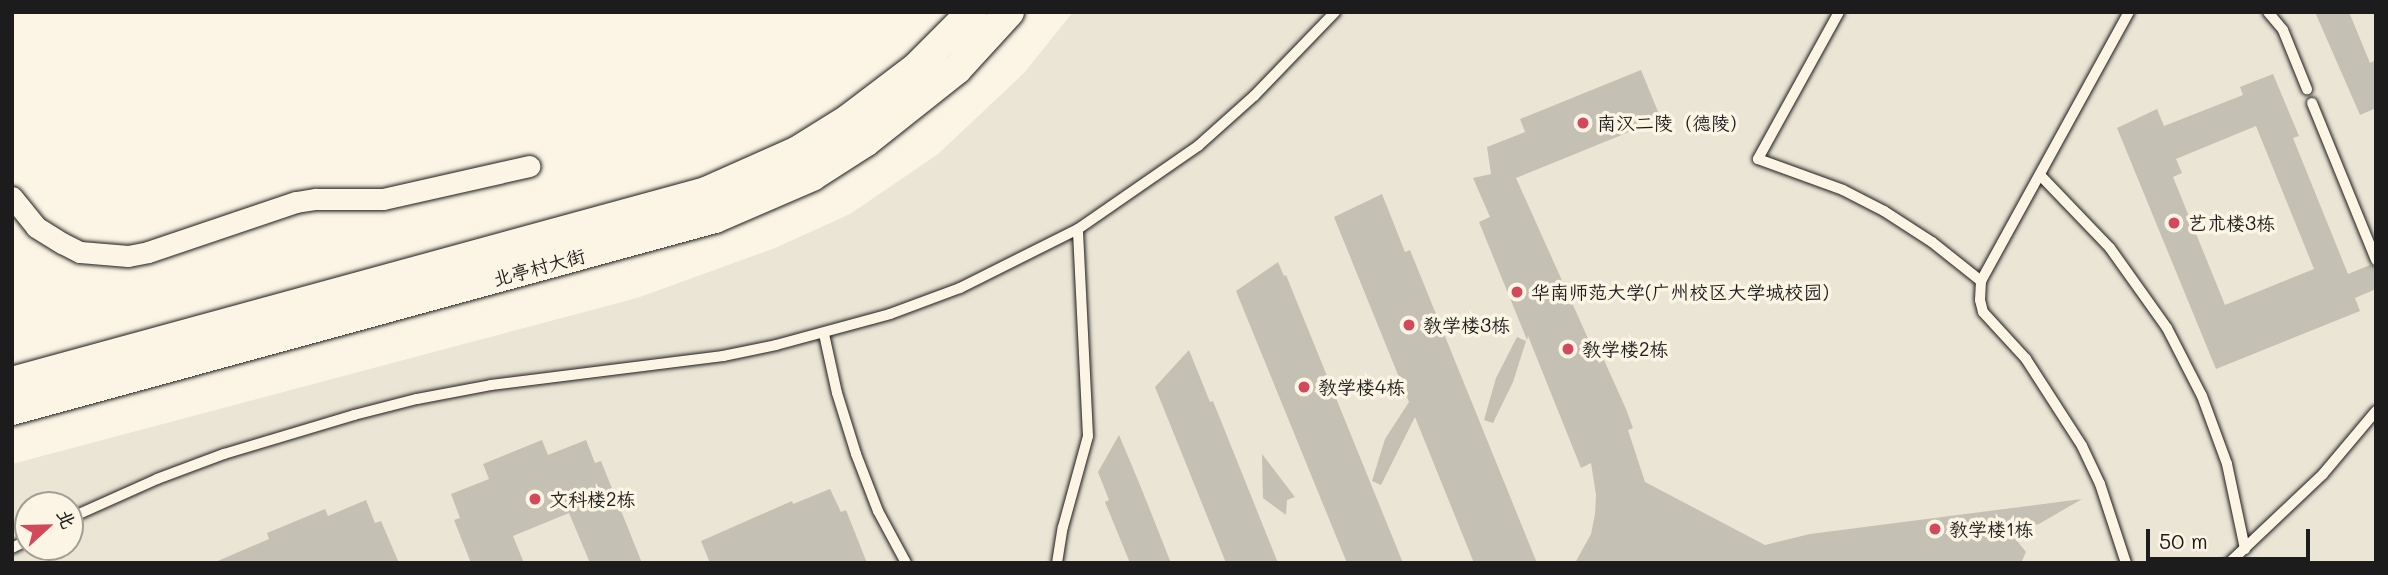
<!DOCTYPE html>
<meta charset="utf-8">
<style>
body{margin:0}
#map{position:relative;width:2388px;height:575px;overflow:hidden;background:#fcf5e5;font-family:Mali,"LXGW WenKai TC",sans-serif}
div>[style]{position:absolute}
.built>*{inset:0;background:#ebe5d6}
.building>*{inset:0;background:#c4c0b3}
.roads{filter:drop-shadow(0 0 2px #1c1c1c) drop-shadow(0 0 2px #1c1c1c)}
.lane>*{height:10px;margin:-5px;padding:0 5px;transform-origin:5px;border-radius:5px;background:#fcf5e5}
.street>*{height:21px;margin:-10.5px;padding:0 10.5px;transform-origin:10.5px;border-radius:10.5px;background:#fcf5e5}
.secondary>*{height:30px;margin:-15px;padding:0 15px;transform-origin:15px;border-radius:15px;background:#fcf5e5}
.dots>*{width:19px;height:19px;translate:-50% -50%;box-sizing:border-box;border:4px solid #fcf5e5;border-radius:50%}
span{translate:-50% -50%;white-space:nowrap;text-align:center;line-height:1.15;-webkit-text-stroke:7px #fcf5e5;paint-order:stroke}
.poi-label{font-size:19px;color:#1c1c1c}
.left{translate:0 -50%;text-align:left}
.street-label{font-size:19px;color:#1c1c1c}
.frame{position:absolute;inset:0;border:14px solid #1c1c1c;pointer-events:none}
.north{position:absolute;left:14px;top:491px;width:70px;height:70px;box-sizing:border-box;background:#fcf5e5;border:2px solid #a29e95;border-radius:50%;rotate:68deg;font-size:19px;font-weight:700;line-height:28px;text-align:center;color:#1c1c1c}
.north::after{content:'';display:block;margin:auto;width:24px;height:32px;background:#d1495b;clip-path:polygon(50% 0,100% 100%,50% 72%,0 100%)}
.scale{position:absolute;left:2146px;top:529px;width:164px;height:32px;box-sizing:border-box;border:4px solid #1c1c1c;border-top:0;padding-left:9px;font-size:21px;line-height:24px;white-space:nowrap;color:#1c1c1c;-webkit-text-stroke:5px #fcf5e5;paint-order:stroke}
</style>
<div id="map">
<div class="built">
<i style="clip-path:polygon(evenodd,1073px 12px,2376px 12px,2376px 563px,12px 563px,12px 464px,637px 298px,775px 248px,850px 214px,938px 154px,1024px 73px,1073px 12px,28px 505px,70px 505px,70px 547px,28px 547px,28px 505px)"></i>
</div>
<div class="building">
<i style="clip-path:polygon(2315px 12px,2349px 12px,2370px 63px,2376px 60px,2376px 108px,2360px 115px)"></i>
<i style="clip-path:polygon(1641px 70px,1661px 119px,1516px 178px,1599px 363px,1604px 360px,1626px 409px,1633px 428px,1628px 430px,1645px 482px,1765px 545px,1810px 534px,2082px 499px,2039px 524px,2010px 532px,2026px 552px,2021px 563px,1575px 563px,1591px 534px,1595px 514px,1596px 495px,1591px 463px,1581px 468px,1528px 336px,1527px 340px,1479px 222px,1490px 217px,1473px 178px,1491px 174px,1487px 147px,1525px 132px,1520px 119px)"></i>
<i style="clip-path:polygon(evenodd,2273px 74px,2299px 136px,2293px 138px,2348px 274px,2370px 265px,2376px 268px,2376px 289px,2355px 298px,2360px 311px,2216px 369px,2117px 128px,2157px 109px,2164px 126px,2243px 95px,2240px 87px,2273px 74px,2256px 126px,2314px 269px,2225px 305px,2173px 177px,2182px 173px,2176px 159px,2256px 126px)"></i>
<i style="clip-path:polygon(1382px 194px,1405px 252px,1410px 250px,1537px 563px,1474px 563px,1415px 417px,1381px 485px,1372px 481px,1385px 439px,1409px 402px,1334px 217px)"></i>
<i style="clip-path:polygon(1278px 262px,1284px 276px,1286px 275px,1403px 563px,1347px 563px,1236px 291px)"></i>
<i style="clip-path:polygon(1517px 337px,1526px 341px,1513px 382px,1493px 423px,1484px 420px,1496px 378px)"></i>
<i style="clip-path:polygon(1189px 350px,1210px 402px,1213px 401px,1278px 563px,1226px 563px,1155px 387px)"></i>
<i style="clip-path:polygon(1119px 435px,1140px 485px,1171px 563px,1130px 563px,1105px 502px,1109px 500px,1098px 472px)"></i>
<i style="clip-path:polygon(542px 440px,548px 455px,586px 440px,595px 463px,601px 461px,642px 563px,590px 563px,569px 513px,513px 536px,524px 563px,471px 563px,454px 520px,460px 518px,451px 494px,489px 479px,483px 464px)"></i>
<i style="clip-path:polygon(1262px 454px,1295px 497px,1287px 500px,1286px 515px,1263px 498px)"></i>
<i style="clip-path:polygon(830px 489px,841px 512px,846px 510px,867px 563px,710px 563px,701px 541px,792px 501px,793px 504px)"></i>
<i style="clip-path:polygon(366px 500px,375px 523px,381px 521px,399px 563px,213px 563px,269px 539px,267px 533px,325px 509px,328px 516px)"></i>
</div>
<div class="roads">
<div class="lane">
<i style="left:1839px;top:12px;width:168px;rotate:118.9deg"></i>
<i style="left:1758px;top:159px;width:90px;rotate:20deg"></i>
<i style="left:1843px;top:190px;width:46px;rotate:27.1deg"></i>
<i style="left:1884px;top:211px;width:57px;rotate:32.9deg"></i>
<i style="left:1932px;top:242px;width:63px;rotate:38.5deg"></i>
<i style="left:1981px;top:281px;width:307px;rotate:-61.2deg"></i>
<i style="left:2268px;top:12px;width:23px;rotate:50deg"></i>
<i style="left:2283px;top:30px;width:64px;rotate:67.9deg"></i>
<i style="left:2312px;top:103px;width:170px;rotate:67.8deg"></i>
<i style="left:2040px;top:175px;width:101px;rotate:46.2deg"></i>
<i style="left:2110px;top:248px;width:98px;rotate:54.5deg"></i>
<i style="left:2167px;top:328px;width:76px;rotate:62.8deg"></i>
<i style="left:2202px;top:396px;width:72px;rotate:69.8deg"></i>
<i style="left:2227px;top:464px;width:87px;rotate:78deg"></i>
<i style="left:1981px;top:281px;width:19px;rotate:93deg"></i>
<i style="left:1980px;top:300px;width:12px;rotate:76deg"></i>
<i style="left:1983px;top:312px;width:64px;rotate:47.5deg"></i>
<i style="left:2026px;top:359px;width:103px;rotate:57.2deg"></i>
<i style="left:2082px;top:446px;width:42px;rotate:64.7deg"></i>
<i style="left:2100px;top:484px;width:83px;rotate:71.8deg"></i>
<i style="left:824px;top:334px;width:60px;rotate:77.6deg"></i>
<i style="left:837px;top:393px;width:64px;rotate:72.7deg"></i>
<i style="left:856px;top:454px;width:61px;rotate:68.9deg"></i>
<i style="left:878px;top:511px;width:59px;rotate:61.7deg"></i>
<i style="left:70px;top:518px;width:95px;rotate:-24.1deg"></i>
<i style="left:157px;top:479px;width:72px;rotate:-20.5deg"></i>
<i style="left:224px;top:454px;width:136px;rotate:-16.7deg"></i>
<i style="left:354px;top:415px;width:65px;rotate:-14.3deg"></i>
<i style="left:417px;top:399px;width:75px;rotate:-10.7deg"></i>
<i style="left:491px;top:385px;width:234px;rotate:-7.1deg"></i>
<i style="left:723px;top:356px;width:54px;rotate:-11.7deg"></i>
<i style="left:776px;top:345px;width:118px;rotate:-15.2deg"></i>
<i style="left:890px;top:314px;width:75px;rotate:-20.4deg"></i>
<i style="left:960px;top:288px;width:132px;rotate:-26.6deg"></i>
<i style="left:1078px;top:229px;width:146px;rotate:-34.7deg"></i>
<i style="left:1198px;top:146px;width:75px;rotate:-41.8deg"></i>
<i style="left:1254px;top:96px;width:117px;rotate:-46deg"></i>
<i style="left:12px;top:548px;width:18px;rotate:-27deg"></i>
<i style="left:1057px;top:563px;width:36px;rotate:-81deg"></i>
<i style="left:1063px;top:527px;width:94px;rotate:-74.6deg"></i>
<i style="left:1088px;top:436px;width:207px;rotate:-92.8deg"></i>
<i style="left:2229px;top:563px;width:129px;rotate:-43.4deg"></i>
<i style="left:2323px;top:474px;width:82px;rotate:-49.9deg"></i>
</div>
<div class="street">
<i style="left:12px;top:197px;width:38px;rotate:51deg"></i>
<i style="left:36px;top:227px;width:31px;rotate:32deg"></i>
<i style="left:62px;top:243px;width:20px;rotate:27deg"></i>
<i style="left:80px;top:252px;width:48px;rotate:4.8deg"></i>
<i style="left:128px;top:256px;width:20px;rotate:-11deg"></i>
<i style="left:148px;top:252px;width:156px;rotate:-18.7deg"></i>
<i style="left:296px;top:202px;width:20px;rotate:-9deg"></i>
<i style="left:316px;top:199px;width:67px"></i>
<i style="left:383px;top:199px;width:150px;rotate:-12.7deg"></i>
</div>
<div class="secondary">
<i style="left:12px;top:382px;width:720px;rotate:-15.31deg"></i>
<i style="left:706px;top:192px;width:101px;rotate:-24deg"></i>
<i style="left:798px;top:151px;width:60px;rotate:-32.1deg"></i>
<i style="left:849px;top:119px;width:84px;rotate:-37.3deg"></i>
<i style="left:916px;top:68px;width:79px;rotate:-45deg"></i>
<i style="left:12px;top:410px;width:729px;rotate:-15.28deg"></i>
<i style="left:715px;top:218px;width:106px;rotate:-23.4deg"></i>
<i style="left:812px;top:176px;width:63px;rotate:-32.7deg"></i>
<i style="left:865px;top:142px;width:117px;rotate:-38.4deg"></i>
<i style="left:957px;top:69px;width:77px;rotate:-47.6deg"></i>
</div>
</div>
<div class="dots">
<i style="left:1583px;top:123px;background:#d1495b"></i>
<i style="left:2174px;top:223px;background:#d1495b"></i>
<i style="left:1517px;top:292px;background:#d1495b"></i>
<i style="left:1409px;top:325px;background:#d1495b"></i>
<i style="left:1568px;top:349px;background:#d1495b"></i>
<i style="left:1304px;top:387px;background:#d1495b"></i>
<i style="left:535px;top:499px;background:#d1495b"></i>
<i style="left:1935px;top:529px;background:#d1495b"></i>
</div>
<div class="poi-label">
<span class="left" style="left:1597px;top:123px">南汉二陵（德陵）</span>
<span class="left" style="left:2188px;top:223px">艺术楼3栋</span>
<span class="left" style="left:1531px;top:292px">华南师范大学(广州校区大学城校园)</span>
<span class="left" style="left:1423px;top:325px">教学楼3栋</span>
<span class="left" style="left:1582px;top:349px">教学楼2栋</span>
<span class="left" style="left:1318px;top:387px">教学楼4栋</span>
<span class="left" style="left:549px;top:499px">文科楼2栋</span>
<span class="left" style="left:1949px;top:529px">教学楼1栋</span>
</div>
<div class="street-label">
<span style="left:539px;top:267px;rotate:-15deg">北亭村大街</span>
</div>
<div class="frame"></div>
<div class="north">北</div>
<div class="scale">50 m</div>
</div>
